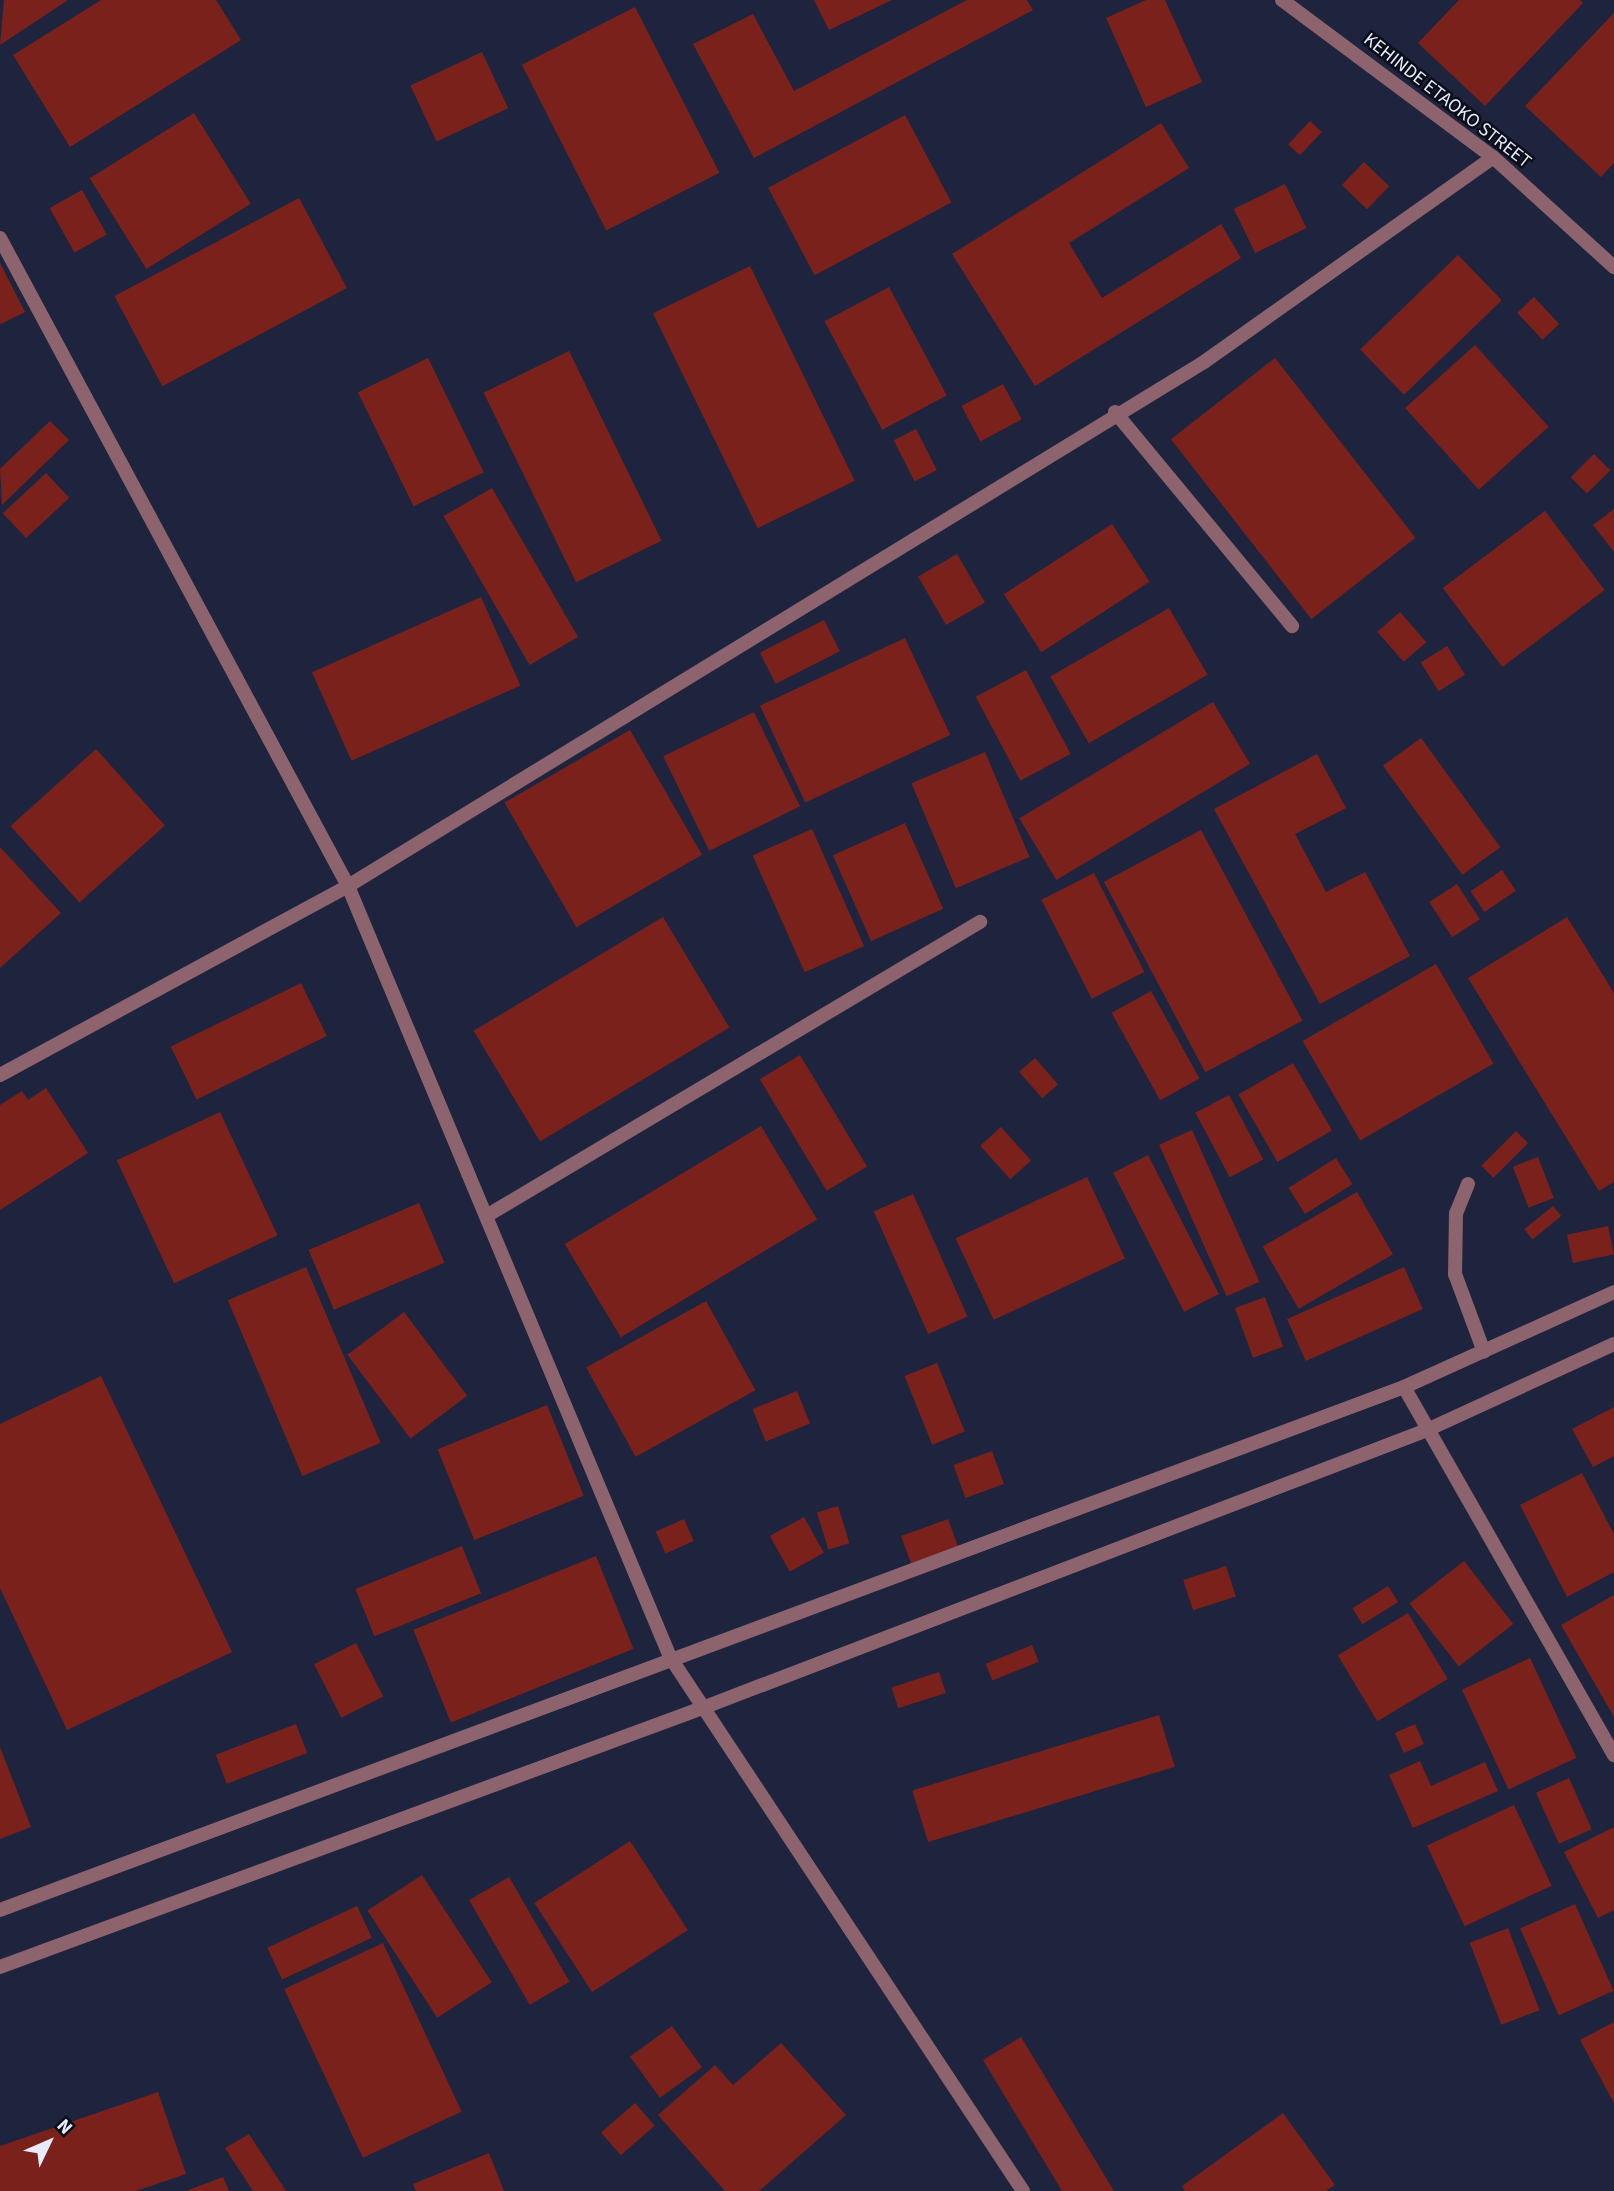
<!DOCTYPE html>
<style>
body{margin:0}
#map{position:relative;width:1614px;height:2191px;overflow:hidden;background:#1e243d;font-family:"Source Sans 3",sans-serif}
div>[style]{position:absolute}
.building>*{inset:0;background:#7b211c;transform-origin:0 0}
.service>*{height:14px;margin:-7px;padding:0 7px;transform-origin:7px;border-radius:7px;background:#8d636d}
.minor>*{height:14px;margin:-7px;padding:0 7px;transform-origin:7px;border-radius:7px;background:#8d636d}
span{translate:-50% -50%;white-space:nowrap;text-align:center;line-height:1.15;-webkit-text-stroke:5px #0b0e19;paint-order:stroke}
.street-label{font-size:19px;color:#e7ebfd}
.north{position:absolute;left:14px;top:2107px;width:70px;height:70px;-webkit-text-stroke:5px #0b0e19;paint-order:stroke;rotate:46deg;font-size:19px;font-weight:700;line-height:28px;text-align:center;color:#e7ebfd}
.north::after{content:'';display:block;margin:auto;width:24px;height:32px;background:#e7ebfd;clip-path:polygon(50% 0,100% 100%,50% 72%,0 100%)}
</style>
<div id="map">
<div class="building">
<i style="clip-path:polygon(4px 0,68px 0,0 45px)"></i>
<i style="clip-path:polygon(101px 0,216px 0,241px 40px,70px 147px,13px 55px)"></i>
<i style="clip-path:polygon(814px 0,892px 0,829px 30px)"></i>
<i style="clip-path:polygon(967px 0,1027px 0,1033px 10px,754px 158px,693px 44px,753px 14px,794px 91px)"></i>
<i style="clip-path:polygon(1146px 0,1165px 0,1202px 82px,1146px 107px,1106px 18px)"></i>
<i style="clip-path:polygon(1459px 0,1580px 0,1583px 3px,1485px 106px,1418px 43px)"></i>
<i style="left:635px;top:7px;width:186px;height:127px;rotate:63deg"></i>
<i style="clip-path:polygon(1614px 13px,1614px 163px,1601px 177px,1525px 106px)"></i>
<i style="left:482px;top:52px;width:62px;height:79px;rotate:65deg"></i>
<i style="left:194px;top:113px;width:107px;height:123px;rotate:58deg"></i>
<i style="left:905px;top:115px;width:99px;height:155px;rotate:62deg"></i>
<i style="left:1310px;top:121px;width:16px;height:32px;rotate:43deg"></i>
<i style="clip-path:polygon(1161px 123px,1189px 168px,1069px 243px,1102px 298px,1221px 224px,1241px 258px,1035px 386px,952px 254px)"></i>
<i style="left:1364px;top:162px;width:35px;height:32px;rotate:44deg"></i>
<i style="left:1285px;top:184px;width:49px;height:57px;rotate:64deg"></i>
<i style="left:82px;top:190px;width:51px;height:37px;rotate:61deg"></i>
<i style="left:299px;top:198px;width:102px;height:209px;rotate:62deg"></i>
<i style="left:1458px;top:255px;width:63px;height:136px;rotate:46deg"></i>
<i style="clip-path:polygon(0 263px,25px 312px,1px 324px,0 322px)"></i>
<i style="left:750px;top:266px;width:239px;height:108px;rotate:64deg"></i>
<i style="left:889px;top:287px;width:123px;height:73px;rotate:62deg"></i>
<i style="left:1534px;top:297px;width:37px;height:23px;rotate:47deg"></i>
<i style="left:1475px;top:345px;width:110px;height:94px;rotate:48deg"></i>
<i style="left:569px;top:351px;width:211px;height:95px;rotate:64deg"></i>
<i style="left:428px;top:358px;width:127px;height:78px;rotate:64deg"></i>
<i style="left:1275px;top:358px;width:228px;height:132px;rotate:52deg"></i>
<i style="left:1003px;top:384px;width:40px;height:47px;rotate:62deg"></i>
<i style="clip-path:polygon(50px 421px,69px 440px,2px 505px,0 469px)"></i>
<i style="left:916px;top:429px;width:46px;height:25px;rotate:63deg"></i>
<i style="left:1594px;top:454px;width:23px;height:33px;rotate:45deg"></i>
<i style="left:46px;top:473px;width:34px;height:59px;rotate:47deg"></i>
<i style="left:492px;top:488px;width:172px;height:56px;rotate:60deg"></i>
<i style="clip-path:polygon(1614px 509px,1614px 552px,1593px 525px)"></i>
<i style="left:1545px;top:511px;width:99px;height:128px;rotate:53deg"></i>
<i style="left:1112px;top:524px;width:69px;height:129px;rotate:57deg"></i>
<i style="left:957px;top:554px;width:56px;height:45px;rotate:60deg"></i>
<i style="left:481px;top:597px;width:97px;height:185px;rotate:66deg"></i>
<i style="left:1169px;top:608px;width:77px;height:137px;rotate:60deg"></i>
<i style="left:1400px;top:612px;width:40px;height:30px;rotate:49deg"></i>
<i style="left:824px;top:620px;width:35px;height:72px;rotate:63deg"></i>
<i style="left:905px;top:638px;width:107px;height:160px;rotate:65deg"></i>
<i style="left:1447px;top:646px;width:34px;height:31px;rotate:58deg"></i>
<i style="left:1026px;top:670px;width:95px;height:57px;rotate:62deg"></i>
<i style="left:1213px;top:702px;width:72px;height:226px;rotate:59deg"></i>
<i style="left:754px;top:712px;width:105px;height:101px;rotate:64deg"></i>
<i style="left:630px;top:730px;width:144px;height:145px;rotate:60deg"></i>
<i style="left:1421px;top:738px;width:135px;height:47px;rotate:54deg"></i>
<i style="left:96px;top:749px;width:103px;height:115px;rotate:48deg"></i>
<i style="left:985px;top:752px;width:114px;height:80px;rotate:67deg"></i>
<i style="clip-path:polygon(1317px 754px,1346px 808px,1295px 834px,1326px 892px,1365px 872px,1410px 956px,1320px 1004px,1214px 809px)"></i>
<i style="left:905px;top:823px;width:94px;height:79px;rotate:66deg"></i>
<i style="left:812px;top:829px;width:128px;height:65px;rotate:66deg"></i>
<i style="left:1201px;top:830px;width:216px;height:110px;rotate:62deg"></i>
<i style="clip-path:polygon(0 847px,61px 913px,0 968px)"></i>
<i style="left:1502px;top:870px;width:25px;height:38px;rotate:56deg"></i>
<i style="left:1094px;top:873px;width:111px;height:59px;rotate:63deg"></i>
<i style="left:1457px;top:884px;width:42px;height:33px;rotate:57deg"></i>
<i style="left:663px;top:917px;width:129px;height:221px;rotate:59deg"></i>
<i style="clip-path:polygon(1567px 917px,1614px 993px,1614px 1182px,1599px 1191px,1468px 978px)"></i>
<i style="left:1436px;top:964px;width:115px;height:154px;rotate:60deg"></i>
<i style="left:301px;top:983px;width:59px;height:145px;rotate:64deg"></i>
<i style="left:1151px;top:991px;width:100px;height:45px;rotate:61deg"></i>
<i style="left:800px;top:1055px;width:130px;height:47px;rotate:59deg"></i>
<i style="left:1035px;top:1058px;width:35px;height:21px;rotate:49deg"></i>
<i style="left:1293px;top:1063px;width:78px;height:63px;rotate:60deg"></i>
<i style="clip-path:polygon(46px 1088px,88px 1153px,0 1210px,0 1105px,22px 1091px,28px 1100px)"></i>
<i style="left:1229px;top:1095px;width:73px;height:38px;rotate:62deg"></i>
<i style="left:220px;top:1112px;width:136px;height:114px;rotate:65deg"></i>
<i style="left:761px;top:1126px;width:109px;height:229px;rotate:59deg"></i>
<i style="left:1001px;top:1127px;width:45px;height:28px;rotate:48deg"></i>
<i style="left:1192px;top:1130px;width:166px;height:36px;rotate:66deg"></i>
<i style="left:1516px;top:1131px;width:17px;height:49px;rotate:45deg"></i>
<i style="left:1148px;top:1155px;width:156px;height:39px;rotate:63deg"></i>
<i style="left:1538px;top:1157px;width:44px;height:27px;rotate:69deg"></i>
<i style="left:1336px;top:1158px;width:31px;height:56px;rotate:58deg"></i>
<i style="left:1087px;top:1177px;width:90px;height:145px;rotate:65deg"></i>
<i style="left:1357px;top:1192px;width:72px;height:109px;rotate:60deg"></i>
<i style="left:913px;top:1194px;width:134px;height:43px;rotate:66deg"></i>
<i style="left:419px;top:1203px;width:65px;height:120px;rotate:67deg"></i>
<i style="left:1553px;top:1206px;width:13px;height:37px;rotate:51deg"></i>
<i style="left:1608px;top:1226px;width:29px;height:42px;rotate:78deg"></i>
<i style="left:306px;top:1267px;width:191px;height:85px;rotate:67deg"></i>
<i style="left:1404px;top:1267px;width:46px;height:128px;rotate:66deg"></i>
<i style="left:1265px;top:1297px;width:53px;height:32px;rotate:70deg"></i>
<i style="left:706px;top:1301px;width:102px;height:137px;rotate:61deg"></i>
<i style="left:404px;top:1312px;width:105px;height:71px;rotate:53deg"></i>
<i style="left:937px;top:1363px;width:74px;height:35px;rotate:68deg"></i>
<i style="clip-path:polygon(101px 1376px,232px 1652px,67px 1730px,0 1588px,0 1424px)"></i>
<i style="left:797px;top:1391px;width:35px;height:48px;rotate:68deg"></i>
<i style="left:547px;top:1405px;width:98px;height:118px;rotate:68deg"></i>
<i style="clip-path:polygon(1614px 1407px,1614px 1456px,1593px 1467px,1572px 1429px)"></i>
<i style="left:992px;top:1451px;width:35px;height:41px;rotate:70deg"></i>
<i style="clip-path:polygon(1582px 1473px,1614px 1534px,1614px 1572px,1567px 1597px,1520px 1505px)"></i>
<i style="left:838px;top:1506px;width:39px;height:22px;rotate:73deg"></i>
<i style="left:804px;top:1517px;width:41px;height:39px;rotate:61deg"></i>
<i style="left:684px;top:1519px;width:24px;height:31px;rotate:66deg"></i>
<i style="left:948px;top:1519px;width:29px;height:50px;rotate:70deg"></i>
<i style="left:462px;top:1546px;width:51px;height:115px;rotate:68deg"></i>
<i style="left:596px;top:1556px;width:100px;height:197px;rotate:68deg"></i>
<i style="left:1464px;top:1561px;width:80px;height:69px;rotate:52deg"></i>
<i style="left:1226px;top:1566px;width:32px;height:45px;rotate:72deg"></i>
<i style="left:1388px;top:1586px;width:19px;height:42px;rotate:58deg"></i>
<i style="clip-path:polygon(1614px 1595px,1614px 1717px,1561px 1625px)"></i>
<i style="left:1408px;top:1613px;width:77px;height:82px;rotate:59deg"></i>
<i style="left:356px;top:1643px;width:60px;height:47px;rotate:63deg"></i>
<i style="left:1032px;top:1645px;width:18px;height:50px;rotate:68deg"></i>
<i style="left:1530px;top:1658px;width:110px;height:75px;rotate:65deg"></i>
<i style="left:939px;top:1672px;width:22px;height:50px;rotate:72deg"></i>
<i style="left:1159px;top:1715px;width:54px;height:258px;rotate:73deg"></i>
<i style="left:296px;top:1724px;width:31px;height:86px;rotate:69deg"></i>
<i style="left:1415px;top:1724px;width:22px;height:22px;rotate:66deg"></i>
<i style="clip-path:polygon(0 1747px,31px 1827px,0 1839px)"></i>
<i style="clip-path:polygon(1420px 1761px,1431px 1786px,1485px 1762px,1498px 1791px,1413px 1828px,1389px 1775px)"></i>
<i style="left:1569px;top:1778px;width:56px;height:36px;rotate:66deg"></i>
<i style="left:1514px;top:1805px;width:89px;height:96px;rotate:65deg"></i>
<i style="clip-path:polygon(1614px 1827px,1614px 1910px,1598px 1918px,1564px 1852px)"></i>
<i style="left:630px;top:1841px;width:106px;height:114px;rotate:57deg"></i>
<i style="left:422px;top:1875px;width:128px;height:65px;rotate:57deg"></i>
<i style="left:509px;top:1877px;width:121px;height:46px;rotate:60deg"></i>
<i style="left:1575px;top:1904px;width:95px;height:60px;rotate:66deg"></i>
<i style="left:357px;top:1906px;width:35px;height:99px;rotate:65deg"></i>
<i style="left:1508px;top:1928px;width:88px;height:41px;rotate:69deg"></i>
<i style="left:383px;top:1943px;width:186px;height:109px;rotate:65deg"></i>
<i style="clip-path:polygon(1614px 2022px,1614px 2103px,1580px 2040px)"></i>
<i style="left:672px;top:2026px;width:51px;height:52px;rotate:54deg"></i>
<i style="clip-path:polygon(1021px 2037px,1114px 2191px,1062px 2191px,983px 2060px)"></i>
<i style="clip-path:polygon(781px 2043px,846px 2115px,759px 2191px,725px 2191px,658px 2115px,715px 2065px,733px 2085px)"></i>
<i style="clip-path:polygon(158px 2092px,186px 2174px,136px 2191px,0 2191px,0 2146px)"></i>
<i style="left:635px;top:2103px;width:30px;height:45px;rotate:49deg"></i>
<i style="clip-path:polygon(1283px 2113px,1335px 2185px,1326px 2191px,1185px 2191px,1182px 2186px)"></i>
<i style="clip-path:polygon(249px 2134px,286px 2191px,253px 2191px,225px 2148px)"></i>
<i style="clip-path:polygon(489px 2153px,504px 2191px,416px 2191px,413px 2184px)"></i>
<i style="clip-path:polygon(223px 2177px,229px 2191px,186px 2191px)"></i>
</div>
<div class="service">
<i style="left:1468px;top:1184px;width:31px;rotate:112deg"></i>
<i style="left:1456px;top:1213px;width:61px;rotate:90.9deg"></i>
<i style="left:1455px;top:1274px;width:83px;rotate:69.6deg"></i>
</div>
<div class="minor">
<i style="left:1282px;top:0;width:263px;rotate:36.7deg"></i>
<i style="left:1493px;top:157px;width:164px;rotate:42.3deg"></i>
<i style="left:0;top:238px;width:736px;rotate:61.76deg"></i>
<i style="left:348px;top:886px;width:836px;rotate:67.33deg"></i>
<i style="left:670px;top:1657px;width:640px;rotate:56.53deg"></i>
<i style="left:1115px;top:412px;width:278px;rotate:50.4deg"></i>
<i style="left:0;top:1075px;width:396px;rotate:-28.5deg"></i>
<i style="left:348px;top:886px;width:1004px;rotate:-31.47deg"></i>
<i style="left:1204px;top:362px;width:354px;rotate:-35.3deg"></i>
<i style="left:488px;top:1215px;width:573px;rotate:-30.78deg"></i>
<i style="left:1404px;top:1387px;width:424px;rotate:60.3deg"></i>
<i style="left:0;top:1910px;width:1498px;rotate:-20.43deg"></i>
<i style="left:1404px;top:1387px;width:230px;rotate:-24.3deg"></i>
<i style="left:0;top:1967px;width:751px;rotate:-20.24deg"></i>
<i style="left:705px;top:1707px;width:773px;rotate:-20.99deg"></i>
<i style="left:1427px;top:1430px;width:206px;rotate:-24.7deg"></i>
</div>
<div class="street-label">
<span style="left:1447px;top:101px;rotate:38deg">KEHINDE ETAOKO STREET</span>
</div>
<div class="north">N</div>
</div>
